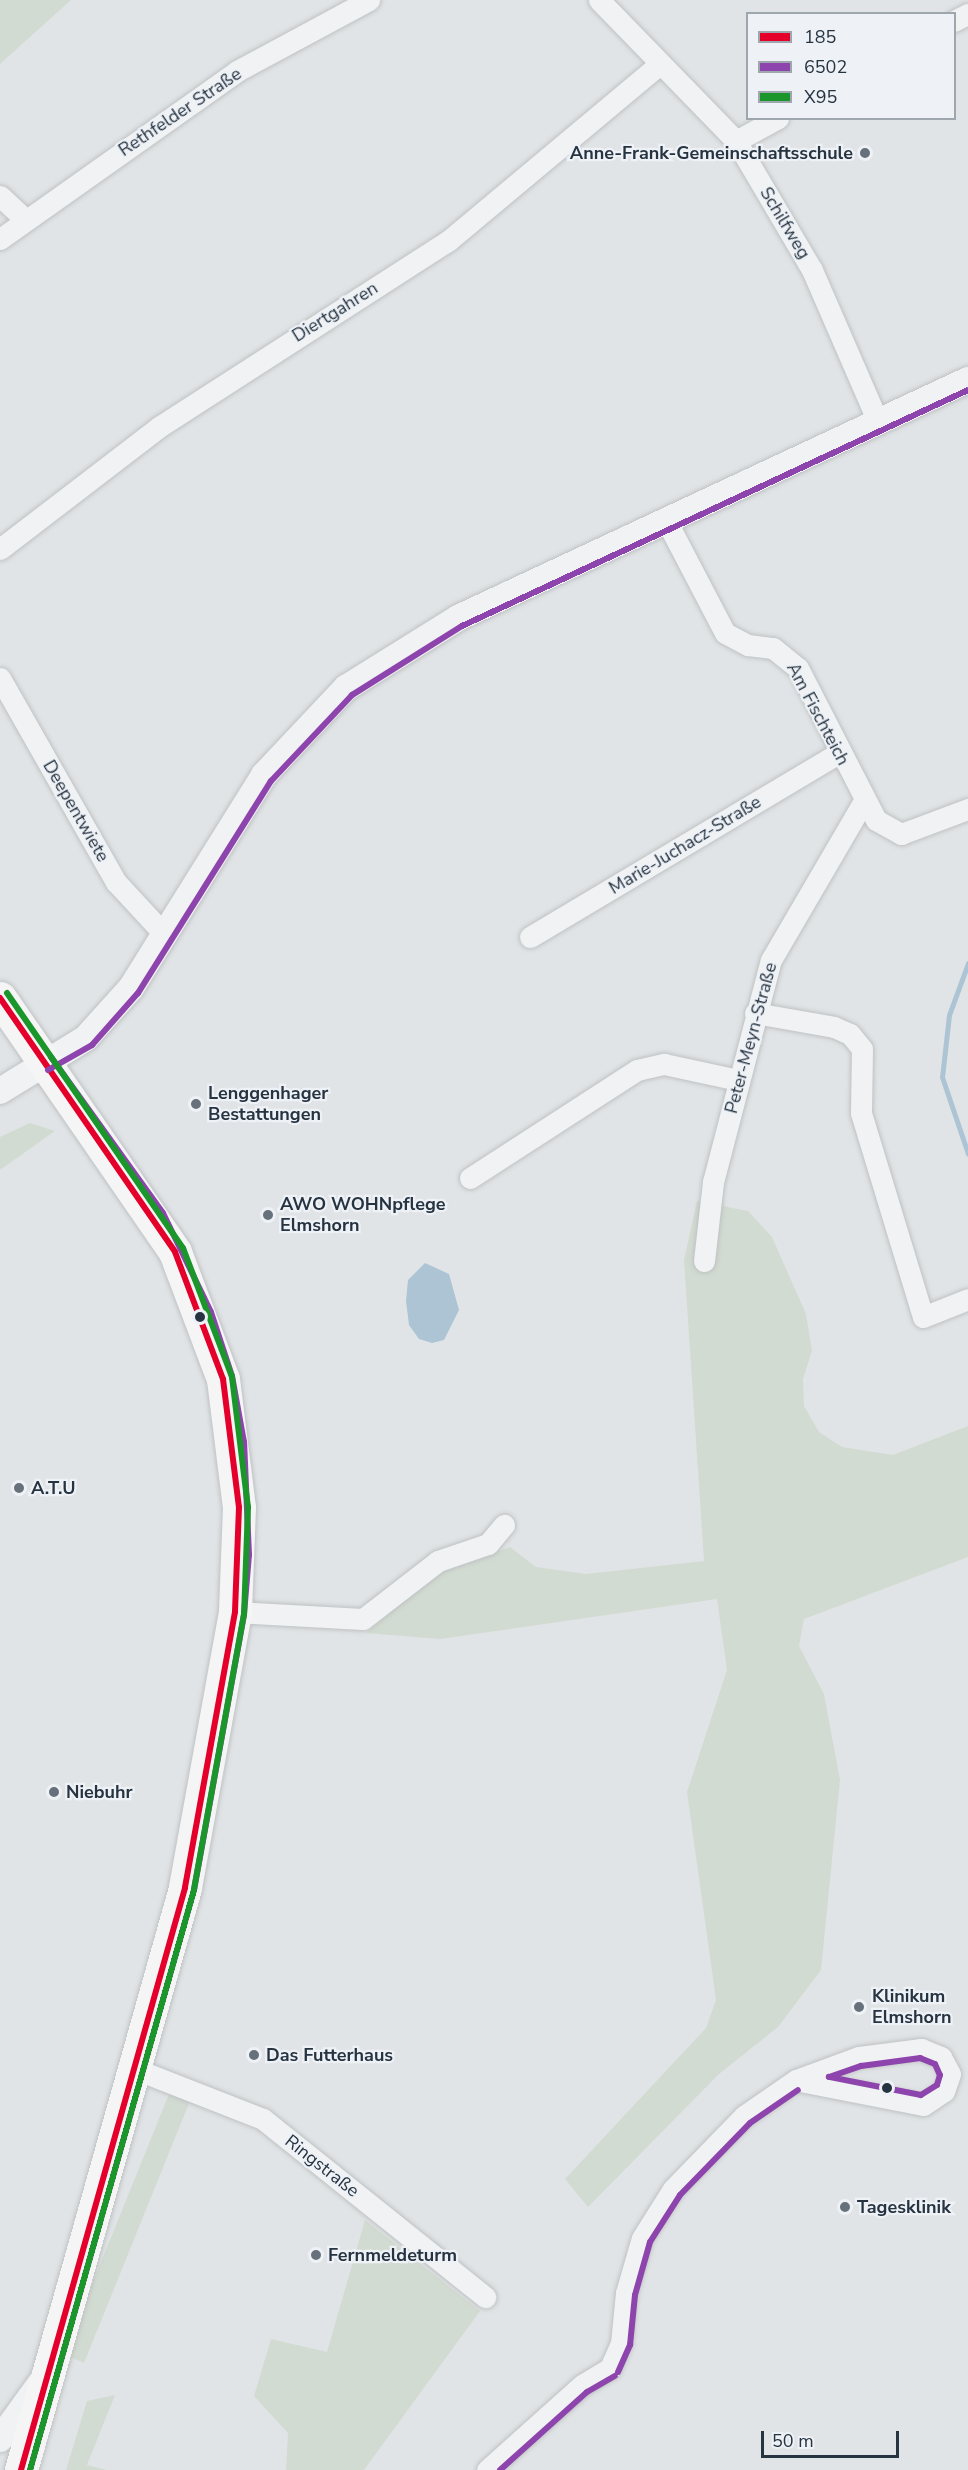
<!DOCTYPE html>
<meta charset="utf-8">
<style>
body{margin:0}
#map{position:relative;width:968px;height:2470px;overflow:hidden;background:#e1e4e6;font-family:"Nunito Sans",sans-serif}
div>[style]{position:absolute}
.green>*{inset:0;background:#d2dbd1;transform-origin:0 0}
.water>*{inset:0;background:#acc4d4}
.stream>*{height:5px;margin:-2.5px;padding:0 2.5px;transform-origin:2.5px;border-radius:2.5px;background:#acc4d4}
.roads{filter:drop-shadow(0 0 2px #bfc2c4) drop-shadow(0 0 2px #bfc2c4)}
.minor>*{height:21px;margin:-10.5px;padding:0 10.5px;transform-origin:10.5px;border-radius:10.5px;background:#f0f2f3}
.tertiary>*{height:26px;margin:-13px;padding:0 13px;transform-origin:13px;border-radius:13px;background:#f0f2f3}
.primary>*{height:33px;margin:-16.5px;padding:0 16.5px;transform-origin:16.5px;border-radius:16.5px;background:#f5f5f6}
.bus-1>*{height:6px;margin:-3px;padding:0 3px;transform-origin:3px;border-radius:3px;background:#e4002b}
.bus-2>*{height:6px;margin:-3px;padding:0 3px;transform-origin:3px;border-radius:3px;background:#8e44ad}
.bus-3>*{height:6px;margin:-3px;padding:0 3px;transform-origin:3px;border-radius:3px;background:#1a962b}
.dots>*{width:16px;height:16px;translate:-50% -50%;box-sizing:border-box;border:3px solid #eef2f6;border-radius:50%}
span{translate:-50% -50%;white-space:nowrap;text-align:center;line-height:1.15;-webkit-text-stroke:4.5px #eef2f6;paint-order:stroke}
.street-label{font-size:18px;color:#263341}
.poi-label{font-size:18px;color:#263341;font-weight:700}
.right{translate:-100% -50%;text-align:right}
.left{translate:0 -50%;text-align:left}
.legend{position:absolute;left:746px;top:12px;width:210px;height:108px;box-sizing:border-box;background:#eef2f6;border:2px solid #9ea6ae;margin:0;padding:8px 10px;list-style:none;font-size:18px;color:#263341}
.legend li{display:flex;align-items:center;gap:12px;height:30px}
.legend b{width:30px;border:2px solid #9ea6ae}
.scale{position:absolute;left:761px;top:2431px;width:138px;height:27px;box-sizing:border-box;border:3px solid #263341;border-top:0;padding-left:8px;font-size:18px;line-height:21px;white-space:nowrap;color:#263341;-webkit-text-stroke:4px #eef2f6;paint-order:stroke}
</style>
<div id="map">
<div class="green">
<i style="clip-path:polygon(0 0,71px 0,0 64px)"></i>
<i style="clip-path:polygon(30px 1123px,55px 1131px,0 1170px,0 1137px)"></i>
<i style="clip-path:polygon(697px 1201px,748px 1211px,772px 1237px,806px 1314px,812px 1351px,803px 1379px,804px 1406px,819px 1432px,842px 1447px,893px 1455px,968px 1426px,968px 1557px,804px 1619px,799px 1646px,824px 1694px,840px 1780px,821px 1970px,778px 2027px,719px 2074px,588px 2207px,565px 2179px,706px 2028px,716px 2000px,687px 1792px,727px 1670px,717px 1599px,440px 1639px,366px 1633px,440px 1571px,510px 1547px,536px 1567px,586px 1574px,704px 1561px,684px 1260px)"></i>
<i style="left:169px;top:2094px;width:22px;height:281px;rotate:22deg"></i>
<i style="clip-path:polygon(365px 2220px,480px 2311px,364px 2470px,286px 2470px,288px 2433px,254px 2396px,271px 2339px,327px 2352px)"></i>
<i style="clip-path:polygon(115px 2395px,87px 2465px,107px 2470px,66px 2470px,87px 2401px)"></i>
</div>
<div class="water">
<i style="clip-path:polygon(425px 1263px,449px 1274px,459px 1310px,444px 1340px,432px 1343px,419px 1339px,409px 1325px,406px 1301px,408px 1280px)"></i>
</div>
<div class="stream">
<i style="left:968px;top:963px;width:55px;rotate:110.1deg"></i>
<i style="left:949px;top:1015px;width:62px;rotate:96.4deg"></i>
<i style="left:942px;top:1077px;width:81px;rotate:71.3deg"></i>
</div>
<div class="roads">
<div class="minor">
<i style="left:599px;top:0;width:197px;rotate:45.8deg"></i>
<i style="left:736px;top:141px;width:150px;rotate:59.5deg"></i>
<i style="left:812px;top:270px;width:166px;rotate:66.5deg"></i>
<i style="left:954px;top:21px;width:16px;rotate:-27deg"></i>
<i style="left:736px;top:141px;width:48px;rotate:-28.7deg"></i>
<i style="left:0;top:196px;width:33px;rotate:43deg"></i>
<i style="left:0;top:239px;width:291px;rotate:-35.3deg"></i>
<i style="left:237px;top:71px;width:150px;rotate:-28.3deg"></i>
<i style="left:667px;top:522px;width:125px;rotate:62.4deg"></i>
<i style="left:725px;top:633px;width:26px;rotate:28deg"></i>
<i style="left:748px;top:645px;width:25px;rotate:7deg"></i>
<i style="left:773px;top:648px;width:32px;rotate:39deg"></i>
<i style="left:798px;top:668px;width:171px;rotate:62.8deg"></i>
<i style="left:876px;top:820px;width:29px;rotate:29deg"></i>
<i style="left:901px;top:834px;width:72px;rotate:-20.5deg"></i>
<i style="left:0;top:549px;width:200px;rotate:-37.5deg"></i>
<i style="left:159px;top:427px;width:344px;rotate:-32.8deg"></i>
<i style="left:448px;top:241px;width:276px;rotate:-39.9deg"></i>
<i style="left:0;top:678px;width:235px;rotate:60.4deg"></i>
<i style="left:116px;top:882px;width:72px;rotate:47.2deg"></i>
<i style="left:530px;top:937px;width:361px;rotate:-30.8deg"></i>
<i style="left:755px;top:1013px;width:80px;rotate:10deg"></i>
<i style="left:834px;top:1027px;width:17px;rotate:24deg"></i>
<i style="left:850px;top:1034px;width:19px;rotate:51deg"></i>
<i style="left:862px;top:1049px;width:64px;rotate:90.9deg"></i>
<i style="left:861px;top:1113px;width:213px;rotate:73.1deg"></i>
<i style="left:923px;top:1317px;width:48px;rotate:-21.8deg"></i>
<i style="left:470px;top:1178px;width:199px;rotate:-32.9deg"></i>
<i style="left:637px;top:1070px;width:28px;rotate:-13deg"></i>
<i style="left:664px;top:1064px;width:76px;rotate:12.2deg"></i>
<i style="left:704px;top:1261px;width:80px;rotate:-83.5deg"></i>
<i style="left:713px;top:1182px;width:229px;rotate:-75.4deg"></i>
<i style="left:771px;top:960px;width:184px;rotate:-59.7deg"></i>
<i style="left:235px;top:1612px;width:128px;rotate:3.1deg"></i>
<i style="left:363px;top:1619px;width:95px;rotate:-37.7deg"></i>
<i style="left:438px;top:1561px;width:53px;rotate:-18.8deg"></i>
<i style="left:488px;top:1544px;width:25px;rotate:-50deg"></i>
<i style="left:138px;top:2070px;width:134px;rotate:21.4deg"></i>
<i style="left:263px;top:2119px;width:285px;rotate:38.7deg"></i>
<i style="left:487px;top:2470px;width:127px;rotate:-41.8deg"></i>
<i style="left:582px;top:2385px;width:33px;rotate:-31deg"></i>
<i style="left:610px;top:2368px;width:27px;rotate:-66deg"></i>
<i style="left:621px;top:2343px;width:50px;rotate:-84.3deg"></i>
<i style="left:626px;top:2293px;width:57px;rotate:-73.8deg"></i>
<i style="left:642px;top:2238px;width:58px;rotate:-57.7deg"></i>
<i style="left:673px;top:2189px;width:102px;rotate:-45.8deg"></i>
<i style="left:744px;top:2116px;width:63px;rotate:-34.7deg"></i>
<i style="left:796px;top:2080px;width:67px;rotate:-20.1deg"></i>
<i style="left:859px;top:2057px;width:63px;rotate:-7.4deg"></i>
<i style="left:921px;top:2049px;width:22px;rotate:22deg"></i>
<i style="left:941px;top:2057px;width:19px;rotate:62deg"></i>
<i style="left:950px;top:2074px;width:18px;rotate:109deg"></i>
<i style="left:944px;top:2091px;width:25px;rotate:146deg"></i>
<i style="left:923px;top:2105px;width:129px;rotate:-168.9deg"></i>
</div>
<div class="tertiary">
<i style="left:0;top:1091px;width:101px;rotate:-31.6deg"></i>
<i style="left:86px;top:1038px;width:67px;rotate:-48deg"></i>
<i style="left:131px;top:988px;width:251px;rotate:-58deg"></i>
<i style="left:264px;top:775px;width:120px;rotate:-46.7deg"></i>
<i style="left:346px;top:688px;width:132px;rotate:-32deg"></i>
<i style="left:458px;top:618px;width:563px;rotate:-25.02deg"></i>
<i style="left:0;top:2439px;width:68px;rotate:-54deg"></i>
</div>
<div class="primary">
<i style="left:0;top:998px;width:308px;rotate:55.4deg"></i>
<i style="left:175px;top:1252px;width:136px;rotate:69.3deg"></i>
<i style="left:223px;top:1379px;width:129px;rotate:82.9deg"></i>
<i style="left:239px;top:1507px;width:105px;rotate:92.2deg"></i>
<i style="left:235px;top:1612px;width:280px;rotate:100.3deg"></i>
<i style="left:185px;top:1888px;width:605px;rotate:105.74deg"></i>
</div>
</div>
<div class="bus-1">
<i style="left:0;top:998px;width:308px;rotate:55.4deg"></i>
<i style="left:175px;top:1252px;width:136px;rotate:69.3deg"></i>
<i style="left:223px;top:1379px;width:129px;rotate:82.9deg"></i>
<i style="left:239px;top:1507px;width:105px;rotate:92.2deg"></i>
<i style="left:235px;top:1612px;width:280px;rotate:100.3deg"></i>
<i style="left:185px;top:1888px;width:605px;rotate:105.74deg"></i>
</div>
<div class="bus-2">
<i style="left:48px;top:1070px;width:51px;rotate:-29.6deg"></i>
<i style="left:92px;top:1045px;width:69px;rotate:-48.5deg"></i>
<i style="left:138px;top:993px;width:250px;rotate:-57.9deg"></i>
<i style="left:271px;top:781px;width:118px;rotate:-46.7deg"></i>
<i style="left:352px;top:695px;width:130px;rotate:-32.1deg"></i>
<i style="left:462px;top:626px;width:558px;rotate:-25deg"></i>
<i style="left:920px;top:2058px;width:16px;rotate:22deg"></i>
<i style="left:935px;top:2064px;width:12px;rotate:66deg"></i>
<i style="left:940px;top:2075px;width:10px;rotate:107deg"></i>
<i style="left:937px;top:2085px;width:19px;rotate:148deg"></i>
<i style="left:921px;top:2095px;width:94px;rotate:-168.9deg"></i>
<i style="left:829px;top:2077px;width:34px;rotate:-19deg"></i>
<i style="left:861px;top:2066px;width:60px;rotate:-7.7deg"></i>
<i style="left:618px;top:2372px;width:30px;rotate:-66deg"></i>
<i style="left:630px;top:2345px;width:50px;rotate:-84.3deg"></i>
<i style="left:635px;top:2295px;width:55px;rotate:-74.2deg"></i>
<i style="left:650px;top:2242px;width:56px;rotate:-57.4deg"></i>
<i style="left:680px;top:2195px;width:100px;rotate:-45.8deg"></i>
<i style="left:750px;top:2123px;width:58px;rotate:-34.5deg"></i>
<i style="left:30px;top:2470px;width:603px;rotate:-74.21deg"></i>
<i style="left:194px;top:1890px;width:280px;rotate:-79.7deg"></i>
<i style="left:244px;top:1614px;width:59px;rotate:-85.2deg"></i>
<i style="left:249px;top:1555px;width:113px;rotate:-92.5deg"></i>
<i style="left:244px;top:1442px;width:67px;rotate:-100.3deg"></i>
<i style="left:232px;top:1376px;width:67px;rotate:-108.2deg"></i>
<i style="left:211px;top:1312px;width:110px;rotate:-115.9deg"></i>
<i style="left:163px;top:1213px;width:192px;rotate:-125.7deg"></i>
<i style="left:500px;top:2470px;width:117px;rotate:-41.9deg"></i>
<i style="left:587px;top:2392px;width:32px;rotate:-30deg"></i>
</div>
<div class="bus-3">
<i style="left:7px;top:993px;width:310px;rotate:55.4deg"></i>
<i style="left:183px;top:1248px;width:138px;rotate:69.2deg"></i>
<i style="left:232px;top:1377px;width:131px;rotate:83deg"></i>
<i style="left:248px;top:1507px;width:107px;rotate:92.1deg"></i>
<i style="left:244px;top:1614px;width:280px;rotate:100.3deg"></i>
<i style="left:194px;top:1890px;width:603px;rotate:105.79deg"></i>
</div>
<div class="dots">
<i style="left:865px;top:153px;background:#67717b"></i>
<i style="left:196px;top:1104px;background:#67717b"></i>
<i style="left:268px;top:1215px;background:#67717b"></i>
<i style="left:200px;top:1317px;background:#263341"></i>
<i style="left:19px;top:1488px;background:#67717b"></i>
<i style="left:54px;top:1792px;background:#67717b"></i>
<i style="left:859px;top:2007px;background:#67717b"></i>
<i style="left:254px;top:2055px;background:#67717b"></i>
<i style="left:887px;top:2088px;background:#263341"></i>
<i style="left:845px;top:2207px;background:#67717b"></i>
<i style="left:316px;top:2255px;background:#67717b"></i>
</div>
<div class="street-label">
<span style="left:180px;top:112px;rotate:-34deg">Rethfelder Straße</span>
<span style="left:785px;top:223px;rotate:59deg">Schilfweg</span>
<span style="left:335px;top:312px;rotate:-32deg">Diertgahren</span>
<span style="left:818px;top:714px;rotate:62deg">Am Fischteich</span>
<span style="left:76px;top:811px;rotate:60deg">Deepentwiete</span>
<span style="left:685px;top:845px;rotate:-31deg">Marie-Juchacz-Straße</span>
<span style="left:751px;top:1038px;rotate:-75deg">Peter-Meyn-Straße</span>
<span style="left:322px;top:2166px;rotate:38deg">Ringstraße</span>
</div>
<div class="poi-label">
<span class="right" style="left:853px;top:153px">Anne-Frank-Gemeinschaftsschule</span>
<span class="left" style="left:208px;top:1104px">Lenggenhager<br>Bestattungen</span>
<span class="left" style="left:280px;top:1215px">AWO WOHNpflege<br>Elmshorn</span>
<span class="left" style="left:31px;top:1488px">A.T.U</span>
<span class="left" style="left:66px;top:1792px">Niebuhr</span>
<span class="left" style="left:872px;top:2007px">Klinikum<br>Elmshorn</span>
<span class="left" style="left:266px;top:2055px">Das Futterhaus</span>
<span class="left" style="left:857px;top:2207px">Tagesklinik</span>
<span class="left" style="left:328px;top:2255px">Fernmeldeturm</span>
</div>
<ul class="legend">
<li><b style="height:8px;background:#e4002b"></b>185</li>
<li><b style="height:8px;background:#8e44ad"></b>6502</li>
<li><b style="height:8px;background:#1a962b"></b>X95</li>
</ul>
<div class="scale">50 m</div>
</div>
